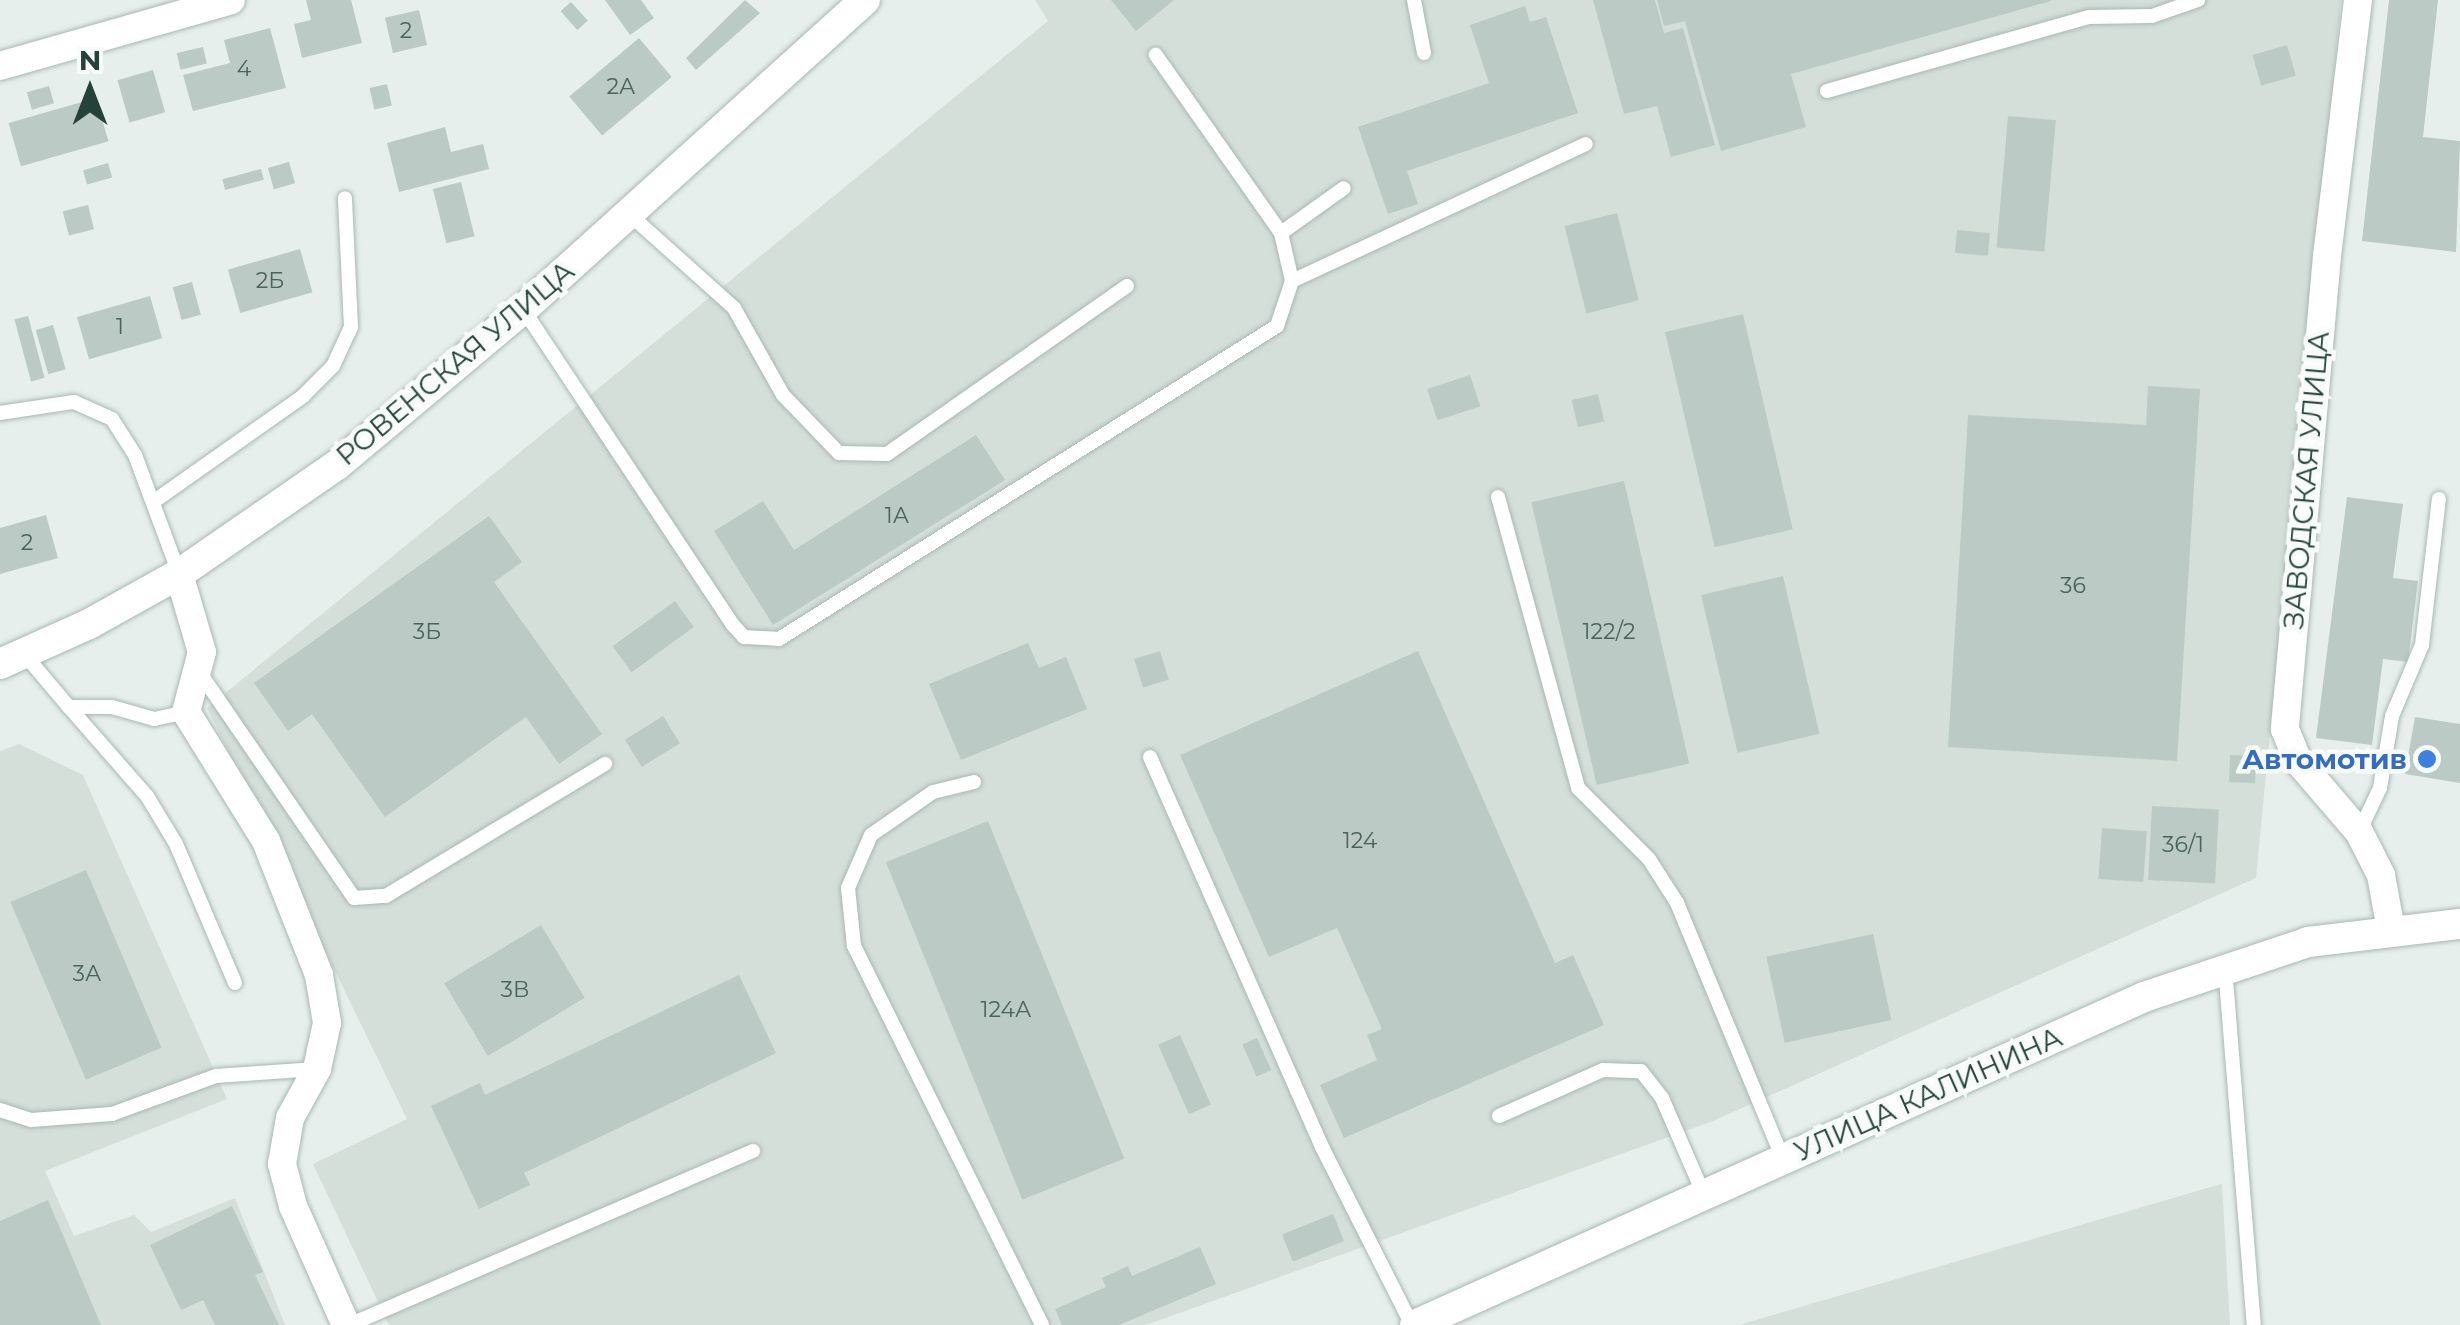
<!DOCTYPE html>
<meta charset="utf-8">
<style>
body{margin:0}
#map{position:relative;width:2460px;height:1325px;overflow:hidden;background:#e6efeb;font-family:Montserrat,sans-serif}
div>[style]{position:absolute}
.built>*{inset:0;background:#d4dfda}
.building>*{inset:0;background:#bbcac4;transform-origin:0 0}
.roads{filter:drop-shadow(0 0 2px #a8b8b2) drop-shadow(0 0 2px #a8b8b2)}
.service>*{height:14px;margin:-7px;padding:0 7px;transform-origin:7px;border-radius:7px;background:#fff}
.minor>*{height:28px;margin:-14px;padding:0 14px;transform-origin:14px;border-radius:14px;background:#fff}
.secondary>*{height:30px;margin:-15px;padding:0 15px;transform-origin:15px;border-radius:15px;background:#fff}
.dots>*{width:28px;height:28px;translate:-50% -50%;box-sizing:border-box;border:5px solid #f7fbf9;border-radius:50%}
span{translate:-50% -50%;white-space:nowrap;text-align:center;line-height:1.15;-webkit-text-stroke:9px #f7fbf9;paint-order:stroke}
.number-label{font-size:22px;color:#4a645c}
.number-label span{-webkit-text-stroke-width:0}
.street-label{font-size:28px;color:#24423a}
.shop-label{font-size:28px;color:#366cbe;font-weight:700}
.right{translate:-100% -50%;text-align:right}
.north{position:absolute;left:40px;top:40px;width:100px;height:100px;-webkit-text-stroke:8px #f7fbf9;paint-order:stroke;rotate:0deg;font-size:28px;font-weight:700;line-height:40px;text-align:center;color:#24423a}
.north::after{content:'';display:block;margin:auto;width:35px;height:45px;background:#24423a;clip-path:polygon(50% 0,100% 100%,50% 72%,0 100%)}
</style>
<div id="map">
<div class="built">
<i style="clip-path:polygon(1035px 0,2341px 0,2256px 878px,1713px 1121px,1146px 1325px,389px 1325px,313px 1164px,407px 1119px,207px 708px,1048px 21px)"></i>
<i style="clip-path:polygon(19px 744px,83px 775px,227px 1099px,45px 1171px,74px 1236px,134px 1215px,151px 1232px,235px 1198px,285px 1325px,0 1325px,0 751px)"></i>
<i style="clip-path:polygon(2222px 1184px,2230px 1325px,1739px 1325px,2221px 1184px)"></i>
</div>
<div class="building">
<i style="clip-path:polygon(306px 0,351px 0,362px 43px,302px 58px,294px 24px,311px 20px)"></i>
<i style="clip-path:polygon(605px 0,641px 0,654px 18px,630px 35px)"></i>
<i style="clip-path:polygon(745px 0,760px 13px,696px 70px,686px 58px)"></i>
<i style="clip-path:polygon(1111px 0,1174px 0,1136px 31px)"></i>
<i style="clip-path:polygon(1593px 0,1655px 0,1664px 33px,1683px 28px,1715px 145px,1671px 157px,1657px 106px,1624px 114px)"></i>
<i style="clip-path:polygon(1657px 0,2051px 0,2051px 1px,1791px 74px,1806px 127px,1721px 151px,1685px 21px,1664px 26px)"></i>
<i style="clip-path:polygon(2389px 0,2438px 0,2423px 137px,2460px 141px,2456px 252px,2362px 241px)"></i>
<i style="left:571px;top:2px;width:25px;height:14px;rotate:48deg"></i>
<i style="clip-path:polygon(1525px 6px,1530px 22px,1546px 17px,1578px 113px,1407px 171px,1418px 204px,1388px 214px,1358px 127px,1489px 83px,1470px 25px)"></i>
<i style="left:419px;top:10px;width:36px;height:35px;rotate:77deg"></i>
<i style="clip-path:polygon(270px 28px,286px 88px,193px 111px,183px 75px,230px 63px,224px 40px)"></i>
<i style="left:639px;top:38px;width:51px;height:91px;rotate:50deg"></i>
<i style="left:2287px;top:45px;width:32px;height:36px;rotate:74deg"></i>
<i style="left:203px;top:47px;width:17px;height:27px;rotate:77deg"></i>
<i style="left:153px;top:70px;width:44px;height:37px;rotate:74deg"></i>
<i style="left:387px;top:84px;width:22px;height:18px;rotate:77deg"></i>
<i style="left:49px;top:86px;width:18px;height:23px;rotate:74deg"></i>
<i style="left:96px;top:98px;width:45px;height:91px;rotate:74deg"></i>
<i style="left:2008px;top:116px;width:48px;height:132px;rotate:5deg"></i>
<i style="clip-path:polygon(445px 127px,451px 152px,483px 144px,489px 169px,399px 192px,387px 143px)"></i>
<i style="left:289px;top:162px;width:22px;height:22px;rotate:74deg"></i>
<i style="left:108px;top:163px;width:15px;height:26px;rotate:74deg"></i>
<i style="left:261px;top:169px;width:11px;height:40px;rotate:75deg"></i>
<i style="left:461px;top:182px;width:56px;height:29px;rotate:76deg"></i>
<i style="left:88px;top:205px;width:25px;height:26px;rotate:76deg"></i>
<i style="left:1617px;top:213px;width:90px;height:54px;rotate:76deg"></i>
<i style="left:1957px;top:230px;width:33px;height:23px;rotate:5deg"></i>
<i style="left:300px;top:249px;width:45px;height:75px;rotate:74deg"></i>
<i style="left:192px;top:282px;width:34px;height:20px;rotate:75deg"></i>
<i style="left:150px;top:296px;width:44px;height:76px;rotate:74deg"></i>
<i style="left:1743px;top:314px;width:221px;height:80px;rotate:77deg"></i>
<i style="left:28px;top:316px;width:64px;height:14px;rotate:75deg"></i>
<i style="left:53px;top:325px;width:46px;height:18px;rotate:74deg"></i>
<i style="left:1470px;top:375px;width:33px;height:45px;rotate:72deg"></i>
<i style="clip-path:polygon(2148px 386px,2200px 389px,2177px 761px,1948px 747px,1968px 415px,2146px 425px)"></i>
<i style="left:1598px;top:394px;width:28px;height:27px;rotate:77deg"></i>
<i style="clip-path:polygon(976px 435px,1005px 480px,773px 625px,714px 531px,763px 501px,794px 550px)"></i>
<i style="left:1624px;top:481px;width:290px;height:95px;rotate:77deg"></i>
<i style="clip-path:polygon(2347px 497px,2403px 504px,2393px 578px,2418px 581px,2408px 662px,2383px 659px,2372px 745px,2316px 738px)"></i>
<i style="clip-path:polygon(46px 515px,58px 558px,0 574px,0 528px)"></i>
<i style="clip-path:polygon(489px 516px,522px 562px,494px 582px,602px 734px,559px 764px,526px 717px,385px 817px,312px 714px,288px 731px,254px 683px)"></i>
<i style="left:1783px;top:576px;width:162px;height:84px;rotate:77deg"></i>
<i style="left:675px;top:601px;width:32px;height:77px;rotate:54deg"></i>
<i style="clip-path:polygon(1028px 643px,1039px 668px,1066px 657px,1087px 709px,961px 760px,929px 684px)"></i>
<i style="left:1160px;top:651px;width:30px;height:27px;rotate:73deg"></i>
<i style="clip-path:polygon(1418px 651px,1555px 963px,1573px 955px,1604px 1025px,1344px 1138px,1320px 1085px,1377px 1060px,1367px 1035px,1382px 1029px,1337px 928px,1269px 957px,1180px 755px)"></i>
<i style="left:663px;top:716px;width:32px;height:45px;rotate:58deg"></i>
<i style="clip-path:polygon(2415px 717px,2460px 724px,2460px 783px,2405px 774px)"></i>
<i style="left:2230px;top:755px;width:26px;height:27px;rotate:2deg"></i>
<i style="left:2152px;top:806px;width:67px;height:74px;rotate:3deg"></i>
<i style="left:988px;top:821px;width:364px;height:110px;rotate:68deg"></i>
<i style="left:2102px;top:828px;width:45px;height:51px;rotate:4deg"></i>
<i style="left:86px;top:870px;width:193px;height:82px;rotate:67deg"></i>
<i style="left:541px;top:925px;width:85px;height:113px;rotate:59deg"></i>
<i style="left:1873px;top:934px;width:88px;height:109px;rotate:78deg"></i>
<i style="clip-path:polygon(739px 975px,776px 1053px,524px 1173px,530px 1185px,479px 1209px,431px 1106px,480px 1083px,485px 1095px)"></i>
<i style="left:1180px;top:1035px;width:76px;height:24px;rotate:66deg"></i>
<i style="left:1257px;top:1038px;width:35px;height:16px;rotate:66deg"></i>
<i style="clip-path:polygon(48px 1200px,101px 1325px,0 1325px,0 1221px)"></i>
<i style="clip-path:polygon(232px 1206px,263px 1272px,255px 1275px,279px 1325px,215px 1325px,203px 1300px,181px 1310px,150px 1245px)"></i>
<i style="left:1333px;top:1214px;width:29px;height:55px;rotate:68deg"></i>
<i style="clip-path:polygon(1200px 1247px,1216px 1284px,1119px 1325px,1062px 1325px,1055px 1309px,1106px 1287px,1102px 1278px,1128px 1266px,1132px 1276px)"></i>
</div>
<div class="roads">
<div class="service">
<i style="left:1414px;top:0;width:54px;rotate:79.3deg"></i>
<i style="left:1827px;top:91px;width:272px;rotate:-15.8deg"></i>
<i style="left:2089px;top:17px;width:63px;rotate:-0.9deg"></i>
<i style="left:2152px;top:16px;width:49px;rotate:-19.2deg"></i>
<i style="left:629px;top:214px;width:141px;rotate:41.8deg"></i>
<i style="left:734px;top:308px;width:100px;rotate:60.6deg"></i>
<i style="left:783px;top:395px;width:81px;rotate:46deg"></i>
<i style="left:839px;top:453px;width:48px;rotate:1.2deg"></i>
<i style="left:887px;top:454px;width:293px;rotate:-35deg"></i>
<i style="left:1281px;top:233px;width:77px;rotate:-35.5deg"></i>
<i style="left:1292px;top:281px;width:324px;rotate:-25deg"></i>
<i style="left:523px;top:309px;width:378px;rotate:56.4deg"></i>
<i style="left:732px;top:624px;width:18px;rotate:47deg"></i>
<i style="left:744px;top:637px;width:35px;rotate:3deg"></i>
<i style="left:779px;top:639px;width:588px;rotate:-32.15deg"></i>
<i style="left:1277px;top:326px;width:47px;rotate:-71.6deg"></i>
<i style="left:1292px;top:281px;width:49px;rotate:-102.9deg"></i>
<i style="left:1281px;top:233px;width:218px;rotate:-125.1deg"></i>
<i style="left:0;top:413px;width:75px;rotate:-8.5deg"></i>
<i style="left:74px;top:402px;width:42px;rotate:24.1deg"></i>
<i style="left:112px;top:419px;width:43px;rotate:57.4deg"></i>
<i style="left:135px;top:455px;width:126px;rotate:69.6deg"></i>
<i style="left:1498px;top:497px;width:302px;rotate:74.6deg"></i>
<i style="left:1578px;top:788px;width:100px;rotate:45deg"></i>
<i style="left:1649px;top:859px;width:52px;rotate:57.5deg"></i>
<i style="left:1677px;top:903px;width:277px;rotate:67.5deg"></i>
<i style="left:153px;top:502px;width:184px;rotate:-35.2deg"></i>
<i style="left:303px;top:396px;width:42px;rotate:-45deg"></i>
<i style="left:333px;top:366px;width:43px;rotate:-65.2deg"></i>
<i style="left:351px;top:327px;width:129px;rotate:-92.7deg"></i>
<i style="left:25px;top:655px;width:68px;rotate:49.8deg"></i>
<i style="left:69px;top:707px;width:43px"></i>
<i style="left:112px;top:707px;width:44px;rotate:15.9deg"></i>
<i style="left:154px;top:719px;width:33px;rotate:-12deg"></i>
<i style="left:198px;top:670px;width:276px;rotate:55.6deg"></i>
<i style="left:354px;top:898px;width:32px;rotate:-4deg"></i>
<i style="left:386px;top:896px;width:256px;rotate:-31.1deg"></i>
<i style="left:69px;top:707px;width:118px;rotate:48.8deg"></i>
<i style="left:147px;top:796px;width:56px;rotate:58.9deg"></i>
<i style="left:176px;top:844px;width:151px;rotate:67deg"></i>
<i style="left:1150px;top:757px;width:426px;rotate:66.2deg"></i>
<i style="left:1322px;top:1147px;width:199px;rotate:63.2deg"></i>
<i style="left:974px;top:782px;width:42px;rotate:166.3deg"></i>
<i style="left:933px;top:792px;width:75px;rotate:145.3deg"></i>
<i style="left:871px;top:835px;width:58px;rotate:113.5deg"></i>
<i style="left:848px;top:888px;width:58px;rotate:84.1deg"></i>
<i style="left:854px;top:946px;width:423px;rotate:63.6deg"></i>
<i style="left:2359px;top:832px;width:49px;rotate:-64.5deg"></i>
<i style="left:2380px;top:788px;width:73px;rotate:-80.5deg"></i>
<i style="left:2392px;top:716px;width:77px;rotate:-67.1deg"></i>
<i style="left:2422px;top:645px;width:147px;rotate:-83.4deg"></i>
<i style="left:2225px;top:967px;width:359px;rotate:85.4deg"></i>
<i style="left:0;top:1110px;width:33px;rotate:18deg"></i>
<i style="left:31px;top:1120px;width:81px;rotate:-4.2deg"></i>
<i style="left:112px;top:1114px;width:111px;rotate:-20.1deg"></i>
<i style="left:216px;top:1076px;width:100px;rotate:-4deg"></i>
<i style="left:1499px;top:1116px;width:114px;rotate:-23.9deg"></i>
<i style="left:1603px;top:1070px;width:38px;rotate:2deg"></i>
<i style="left:1641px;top:1071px;width:34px;rotate:52deg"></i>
<i style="left:1662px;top:1098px;width:106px;rotate:66.6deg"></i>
<i style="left:349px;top:1325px;width:440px;rotate:-23.3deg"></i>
</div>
<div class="minor">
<i style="left:2358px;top:0;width:258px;rotate:96.9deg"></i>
<i style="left:2327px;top:256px;width:475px;rotate:95.1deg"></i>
<i style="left:2285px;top:729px;width:35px;rotate:68deg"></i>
<i style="left:2298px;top:761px;width:94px;rotate:49.3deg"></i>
<i style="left:2359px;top:832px;width:48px;rotate:62.9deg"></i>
<i style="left:2381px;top:875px;width:56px;rotate:79.7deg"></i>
<i style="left:0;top:66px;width:240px;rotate:-15.9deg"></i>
<i style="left:179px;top:574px;width:81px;rotate:73.6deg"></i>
<i style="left:202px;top:652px;width:62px;rotate:104.9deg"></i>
<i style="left:186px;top:712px;width:152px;rotate:58.2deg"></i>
<i style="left:266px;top:841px;width:144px;rotate:68.4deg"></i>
<i style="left:319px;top:975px;width:49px;rotate:80.5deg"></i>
<i style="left:327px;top:1023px;width:47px;rotate:102.3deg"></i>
<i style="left:317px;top:1069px;width:56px;rotate:118.9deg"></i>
<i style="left:290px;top:1118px;width:47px;rotate:99.9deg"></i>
<i style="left:282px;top:1164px;width:43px;rotate:75.3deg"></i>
<i style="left:293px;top:1206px;width:130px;rotate:66deg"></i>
</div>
<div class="secondary">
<i style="left:0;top:664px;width:98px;rotate:-24.2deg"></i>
<i style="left:89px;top:624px;width:103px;rotate:-29.1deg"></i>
<i style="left:179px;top:574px;width:192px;rotate:-34.6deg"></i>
<i style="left:337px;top:465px;width:243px;rotate:-40deg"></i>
<i style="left:523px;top:309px;width:461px;rotate:-42.1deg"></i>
<i style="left:1415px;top:1325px;width:799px;rotate:-24.22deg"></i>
<i style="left:2144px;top:997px;width:173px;rotate:-18.5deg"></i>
<i style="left:2308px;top:942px;width:153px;rotate:-6.8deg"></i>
</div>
</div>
<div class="dots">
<i style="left:2427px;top:759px;background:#3f7fe0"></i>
</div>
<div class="number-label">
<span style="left:406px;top:31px">2</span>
<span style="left:244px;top:69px">4</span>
<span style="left:621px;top:87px">2А</span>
<span style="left:270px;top:281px">2Б</span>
<span style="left:120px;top:327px">1</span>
<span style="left:897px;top:516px">1А</span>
<span style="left:27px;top:543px">2</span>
<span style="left:2073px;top:586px">36</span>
<span style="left:427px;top:632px">3Б</span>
<span style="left:1609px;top:632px">122/2</span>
<span style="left:1360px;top:841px">124</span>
<span style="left:2183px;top:845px">36/1</span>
<span style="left:87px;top:974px">3А</span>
<span style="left:515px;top:990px">3В</span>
<span style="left:1006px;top:1010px">124А</span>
</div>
<div class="street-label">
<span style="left:455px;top:363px;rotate:-40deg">РОВЕНСКАЯ УЛИЦА</span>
<span style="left:2306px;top:480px;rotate:-85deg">ЗАВОДСКАЯ УЛИЦА</span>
<span style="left:1928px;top:1094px;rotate:-24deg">УЛИЦА КАЛИНИНА</span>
</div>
<div class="shop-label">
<span class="right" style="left:2407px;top:759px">Автомотив</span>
</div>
<div class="north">N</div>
</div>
